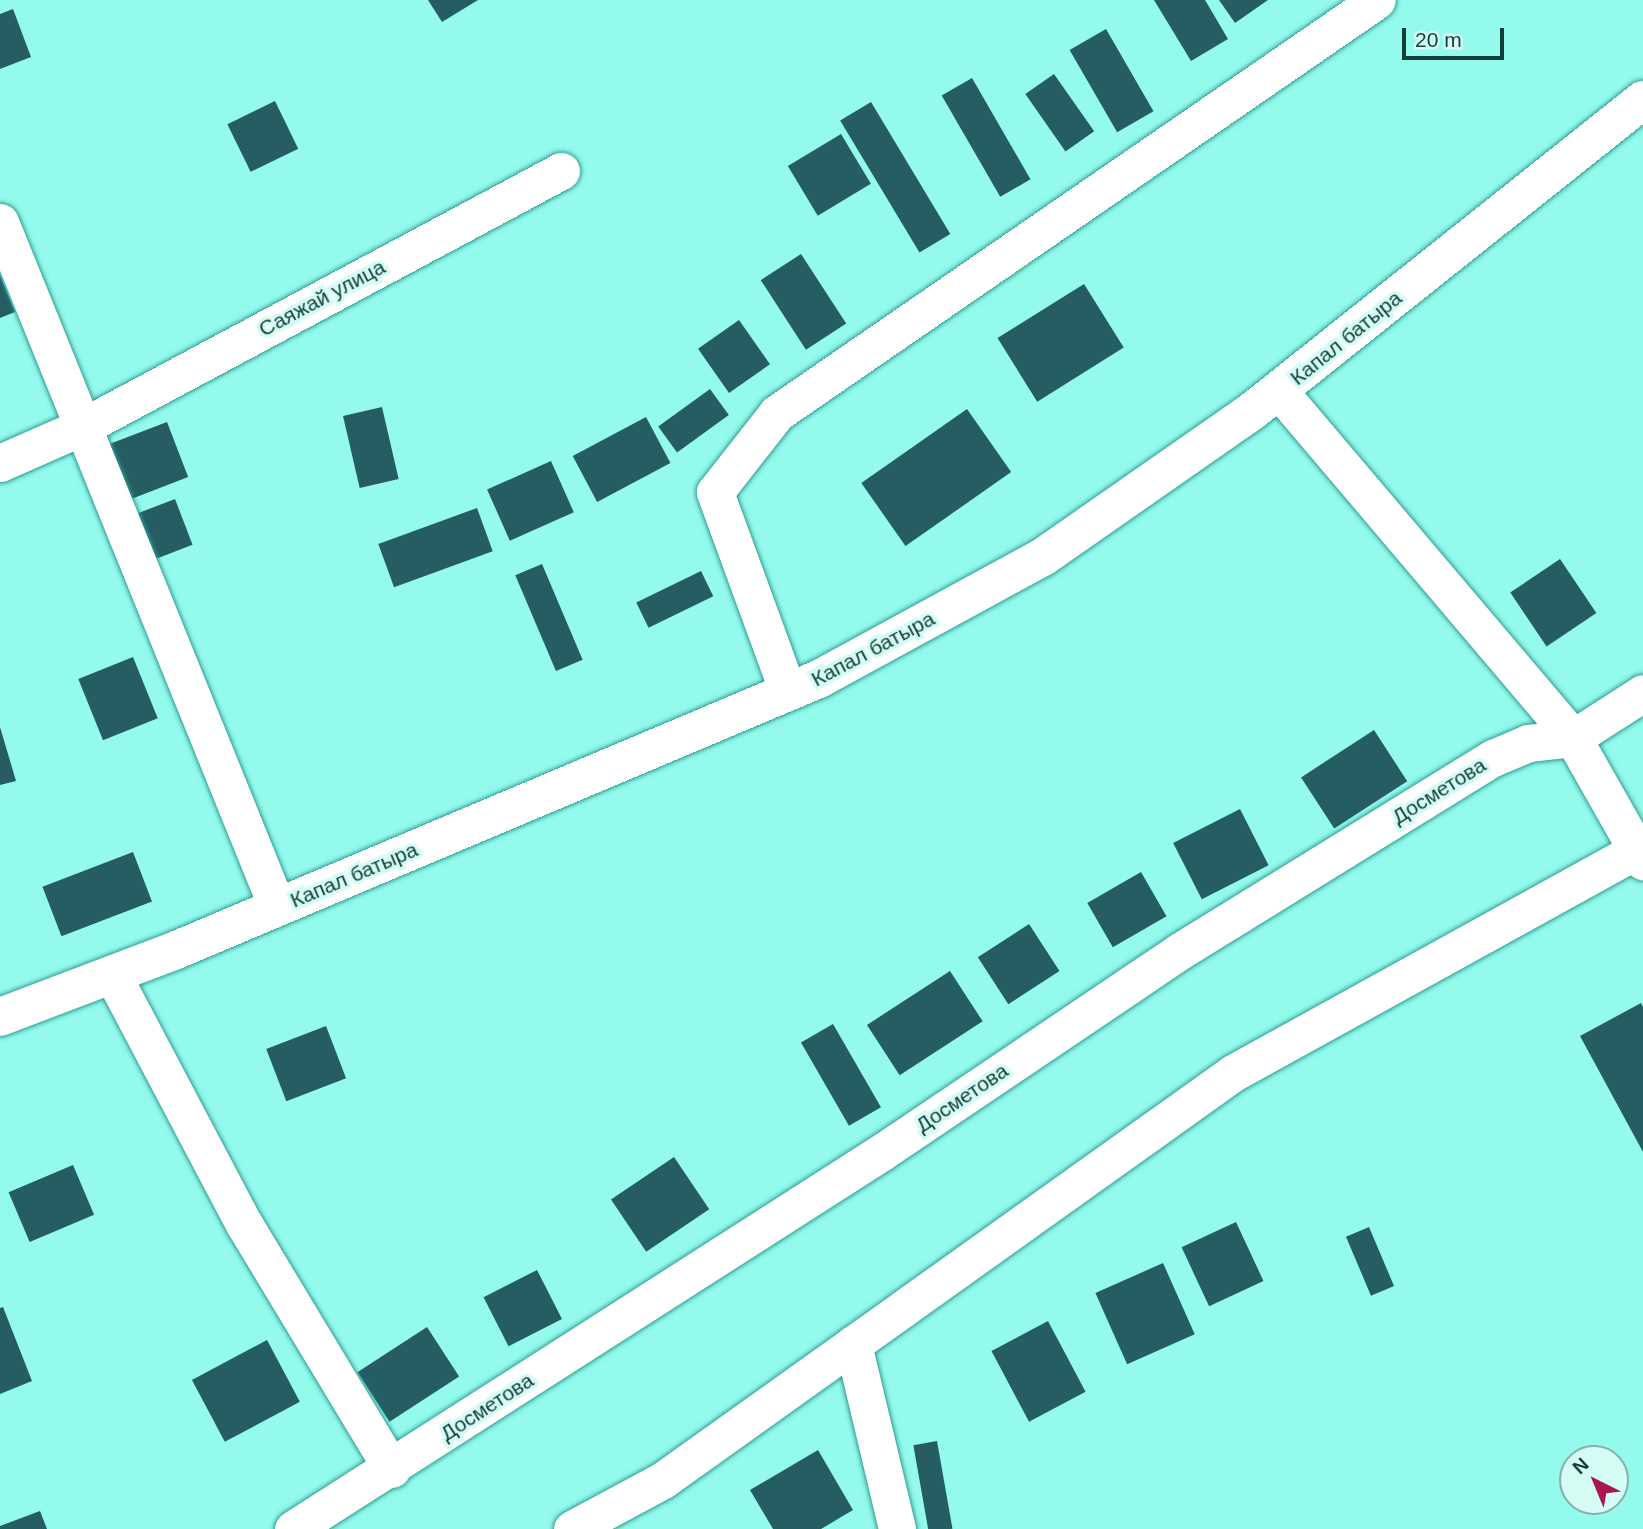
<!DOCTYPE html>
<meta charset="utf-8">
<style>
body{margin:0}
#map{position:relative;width:1643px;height:1529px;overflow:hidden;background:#93faec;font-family:Arial,sans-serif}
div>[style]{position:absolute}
.building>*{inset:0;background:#255d63;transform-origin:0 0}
.roads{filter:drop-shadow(0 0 2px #2d9c90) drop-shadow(0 0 2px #2d9c90)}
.street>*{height:37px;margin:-18.5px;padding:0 18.5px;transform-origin:18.5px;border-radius:18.5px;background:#fff}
.secondary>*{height:38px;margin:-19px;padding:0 19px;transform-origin:19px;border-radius:19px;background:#fff}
span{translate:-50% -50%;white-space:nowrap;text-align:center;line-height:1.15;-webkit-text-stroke:7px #d5fbf5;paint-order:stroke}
.street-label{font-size:21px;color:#123f3a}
.north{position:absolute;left:1559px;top:1445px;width:70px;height:70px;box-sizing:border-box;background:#d5fbf5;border:2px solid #87b0aa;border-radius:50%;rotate:317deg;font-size:19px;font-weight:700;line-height:28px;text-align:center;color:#123f3a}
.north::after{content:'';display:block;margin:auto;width:24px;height:32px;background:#a91751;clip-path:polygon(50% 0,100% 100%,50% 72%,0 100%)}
.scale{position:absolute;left:1402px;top:28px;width:102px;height:32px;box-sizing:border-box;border:4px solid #123f3a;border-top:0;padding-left:9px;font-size:21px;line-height:24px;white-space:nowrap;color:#123f3a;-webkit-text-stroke:5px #d5fbf5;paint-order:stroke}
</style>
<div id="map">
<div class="building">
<i style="clip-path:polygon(428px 0,478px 0,442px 22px)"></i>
<i style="clip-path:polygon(1154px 0,1205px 0,1228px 39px,1191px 61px)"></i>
<i style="clip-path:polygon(1219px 0,1268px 0,1235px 23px)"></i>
<i style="clip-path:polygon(13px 9px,31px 57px,0 69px,0 14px)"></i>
<i style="left:1106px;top:29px;width:95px;height:42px;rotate:60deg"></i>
<i style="left:1054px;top:74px;width:70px;height:35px;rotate:55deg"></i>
<i style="left:972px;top:78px;width:117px;height:35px;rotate:60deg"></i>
<i style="left:275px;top:101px;width:53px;height:53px;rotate:64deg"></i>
<i style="left:871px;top:102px;width:154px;height:36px;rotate:59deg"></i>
<i style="left:841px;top:134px;width:58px;height:62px;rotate:59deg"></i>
<i style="left:801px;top:254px;width:83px;height:48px;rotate:57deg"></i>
<i style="clip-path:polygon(0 275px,15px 312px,0 318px)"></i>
<i style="left:1084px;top:284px;width:75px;height:102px;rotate:58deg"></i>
<i style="left:739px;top:320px;width:54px;height:50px;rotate:55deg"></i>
<i style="left:710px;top:389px;width:32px;height:64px;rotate:54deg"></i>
<i style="left:382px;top:407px;width:74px;height:40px;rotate:77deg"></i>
<i style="left:967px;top:409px;width:77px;height:129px;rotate:55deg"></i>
<i style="left:646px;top:417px;width:52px;height:83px;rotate:62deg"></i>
<i style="left:167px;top:422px;width:59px;height:63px;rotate:69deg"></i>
<i style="left:551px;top:461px;width:56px;height:70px;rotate:66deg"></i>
<i style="left:175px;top:499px;width:49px;height:48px;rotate:69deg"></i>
<i style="left:477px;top:508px;width:46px;height:105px;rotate:70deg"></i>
<i style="left:1560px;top:559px;width:65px;height:60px;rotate:56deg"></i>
<i style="left:542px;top:564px;width:104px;height:29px;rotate:67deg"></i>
<i style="left:701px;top:571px;width:28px;height:72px;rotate:64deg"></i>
<i style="left:133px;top:657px;width:66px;height:59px;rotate:68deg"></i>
<i style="clip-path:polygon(0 727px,16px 781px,0 785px)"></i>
<i style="left:1374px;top:730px;width:61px;height:87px;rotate:57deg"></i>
<i style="left:1240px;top:809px;width:63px;height:75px;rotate:63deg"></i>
<i style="left:133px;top:852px;width:53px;height:97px;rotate:69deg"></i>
<i style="left:1141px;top:872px;width:51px;height:62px;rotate:60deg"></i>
<i style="left:1029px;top:924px;width:56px;height:61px;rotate:57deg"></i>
<i style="left:950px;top:971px;width:60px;height:99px;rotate:57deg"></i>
<i style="clip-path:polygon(1641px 1003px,1643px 1007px,1643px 1152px,1580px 1036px)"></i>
<i style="left:833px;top:1024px;width:96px;height:37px;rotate:60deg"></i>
<i style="left:326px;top:1026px;width:56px;height:64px;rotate:69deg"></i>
<i style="left:674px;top:1157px;width:63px;height:76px;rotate:56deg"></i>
<i style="left:73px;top:1165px;width:54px;height:70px;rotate:67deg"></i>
<i style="left:1236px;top:1222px;width:65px;height:60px;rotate:65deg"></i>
<i style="left:1369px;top:1227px;width:64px;height:25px;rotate:67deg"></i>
<i style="left:1163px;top:1263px;width:78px;height:74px;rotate:66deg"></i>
<i style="left:537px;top:1270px;width:55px;height:60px;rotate:63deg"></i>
<i style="clip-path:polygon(3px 1307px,32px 1381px,0 1394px,0 1308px)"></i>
<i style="left:1048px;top:1321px;width:80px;height:64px;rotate:62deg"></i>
<i style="left:427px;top:1327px;width:59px;height:83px;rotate:57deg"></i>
<i style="left:267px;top:1340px;width:70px;height:85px;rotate:62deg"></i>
<i style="left:937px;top:1441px;width:89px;height:24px;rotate:80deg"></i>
<i style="clip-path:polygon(818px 1450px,853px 1510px,821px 1529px,773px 1529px,750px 1490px)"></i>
<i style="clip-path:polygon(40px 1511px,47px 1529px,0 1529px,0 1526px)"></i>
</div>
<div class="roads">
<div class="street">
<i style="left:0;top:222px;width:739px;rotate:67.98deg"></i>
<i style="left:1279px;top:391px;width:455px;rotate:49.7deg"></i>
<i style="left:1573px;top:738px;width:142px;rotate:60.4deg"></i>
<i style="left:0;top:463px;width:92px;rotate:-23.8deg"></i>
<i style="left:84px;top:426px;width:541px;rotate:-28.13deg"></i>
<i style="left:788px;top:692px;width:213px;rotate:-110.1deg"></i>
<i style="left:715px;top:492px;width:100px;rotate:-51.9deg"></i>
<i style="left:777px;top:413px;width:728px;rotate:-34.54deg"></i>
<i style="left:112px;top:974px;width:283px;rotate:62.2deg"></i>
<i style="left:244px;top:1224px;width:286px;rotate:58.9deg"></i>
<i style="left:853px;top:1344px;width:190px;rotate:76.6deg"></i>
<i style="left:293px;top:1529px;width:699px;rotate:-32.62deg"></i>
<i style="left:882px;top:1152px;width:359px;rotate:-34deg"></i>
<i style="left:1180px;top:951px;width:368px;rotate:-31.7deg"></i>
<i style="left:1493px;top:758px;width:38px;rotate:-23deg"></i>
<i style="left:1528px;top:743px;width:45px;rotate:-6.3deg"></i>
<i style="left:1573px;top:738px;width:83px;rotate:-32.7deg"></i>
<i style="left:572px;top:1529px;width:103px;rotate:-28.3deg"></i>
<i style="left:663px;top:1480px;width:700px;rotate:-35.53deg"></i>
<i style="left:1233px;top:1073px;width:461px;rotate:-28.9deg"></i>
</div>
<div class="secondary">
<i style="left:0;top:1017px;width:186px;rotate:-20.8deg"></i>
<i style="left:174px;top:951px;width:700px;rotate:-22.87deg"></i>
<i style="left:819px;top:679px;width:255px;rotate:-28.6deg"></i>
<i style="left:1043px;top:557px;width:254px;rotate:-34.9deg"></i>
<i style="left:1251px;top:412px;width:501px;rotate:-38.52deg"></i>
</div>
</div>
<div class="street-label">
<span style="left:322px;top:298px;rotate:-28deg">Саяжай улица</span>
<span style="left:1346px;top:338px;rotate:-39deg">Капал батыра</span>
<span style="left:873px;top:649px;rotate:-28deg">Капал батыра</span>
<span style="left:1439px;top:791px;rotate:-32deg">Досметова</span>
<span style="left:354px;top:875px;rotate:-23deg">Капал батыра</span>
<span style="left:962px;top:1098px;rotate:-34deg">Досметова</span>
<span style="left:487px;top:1407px;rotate:-33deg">Досметова</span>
</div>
<div class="north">N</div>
<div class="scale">20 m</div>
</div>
